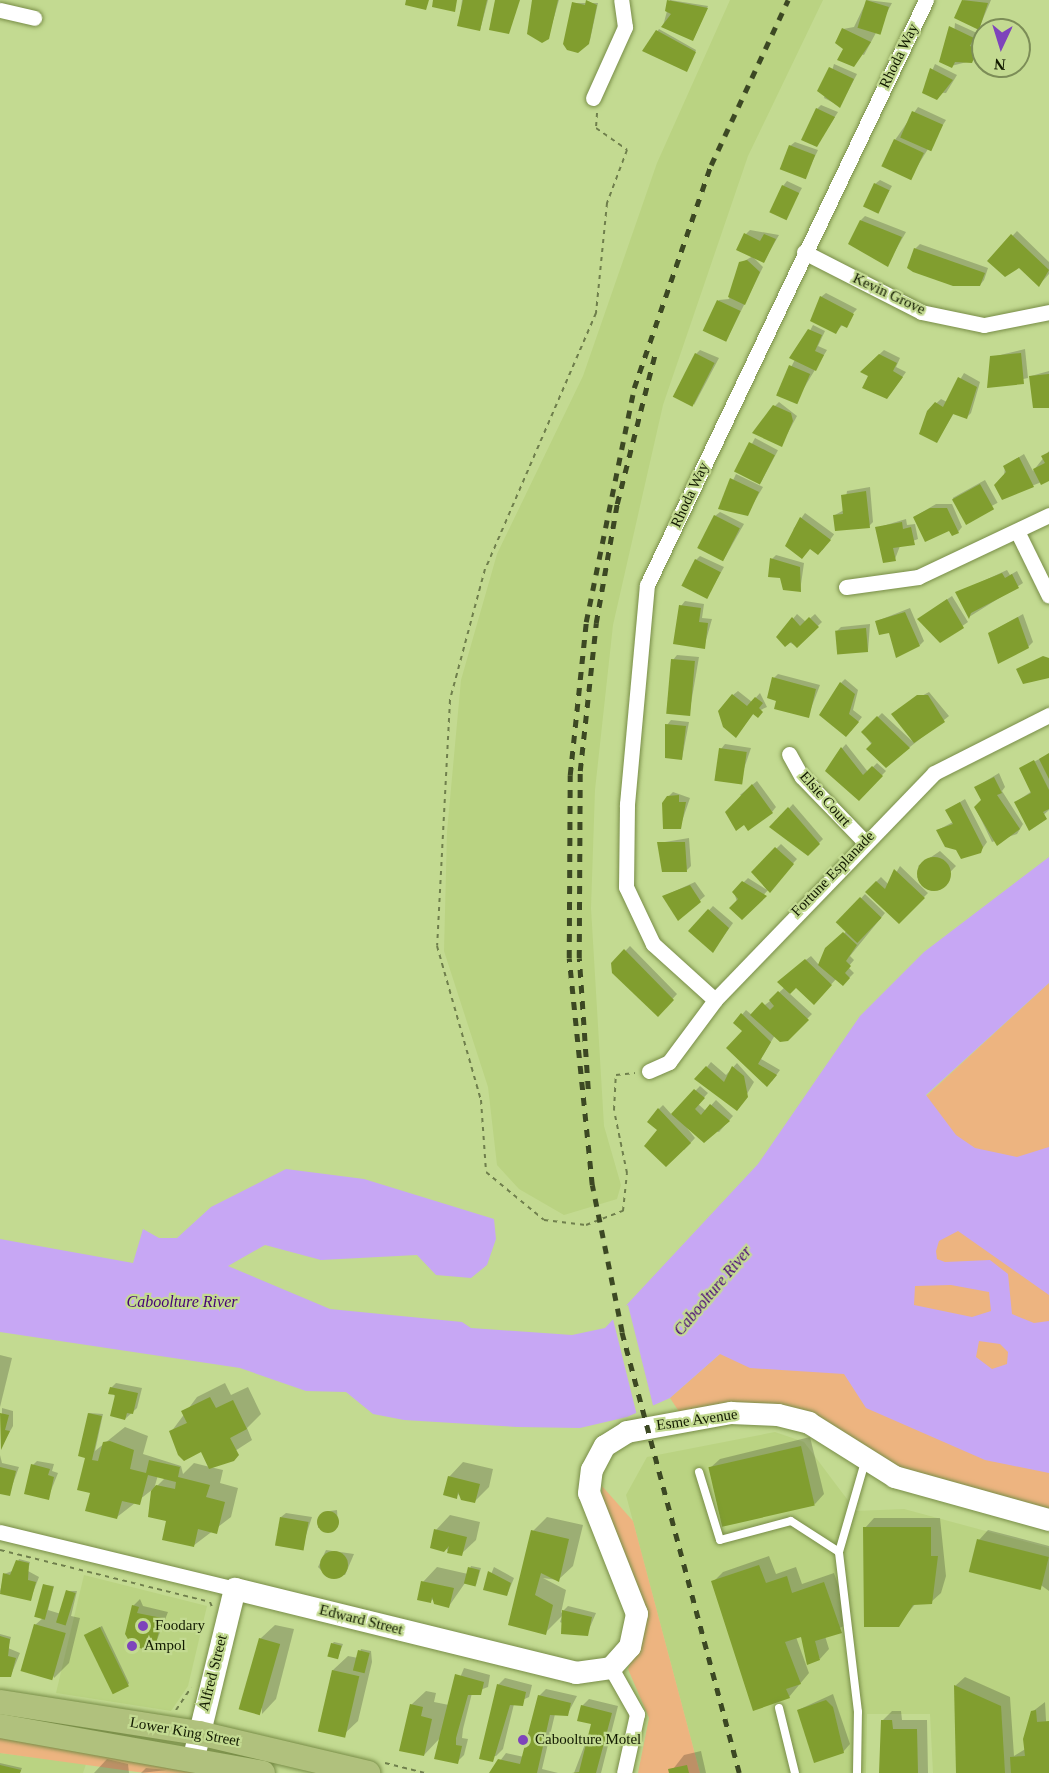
<!DOCTYPE html>
<style>
body{margin:0}
#map{position:relative;width:1049px;height:1773px;overflow:hidden;background:#c3da91;font-family:"Times New Roman",serif}
div>[style]{position:absolute}
.built>*{inset:0;background:#bad382}
.green>*{inset:0;background:#edb480}
.water>*{inset:0;background:#c7a7f4}
.pier>*{inset:0;background:#c3da91;transform-origin:0 0}
.shadow>*{inset:0;background:#0003;transform-origin:0 0}
.building>*{inset:0;background:#819e2f;transform-origin:0 0}
.round{border-radius:50%}
.path>*{height:2px;margin-top:-1px;transform-origin:0;background:repeating-linear-gradient(90deg,#6f7f4c 0 4.5px,transparent 0 9px)}
.roads{filter:drop-shadow(0 0 2px #788d47) drop-shadow(0 0 2px #788d47)}
.lane>*{height:8px;margin:-4px;padding:0 4px;transform-origin:4px;border-radius:4px;background:#fff}
.street>*{height:15px;margin:-7.5px;padding:0 7.5px;transform-origin:7.5px;border-radius:7.5px;background:#fff}
.secondary>*{height:22px;margin:-11px;padding:0 11px;transform-origin:11px;border-radius:11px;background:#fff}
.primary>*{height:24px;margin:-12px;padding:0 12px;transform-origin:12px;border-radius:12px;background:#b0c17d}
.rail>*{height:4.5px;margin-top:-2.25px;transform-origin:0;background:repeating-linear-gradient(90deg,#3c4823 0 8px,transparent 0 16px)}
.dots>*{width:16px;height:16px;translate:-50% -50%;box-sizing:border-box;border:3px solid #c3da91;border-radius:50%}
span{translate:-50% -50%;white-space:nowrap;text-align:center;line-height:1.15;-webkit-text-stroke:4.5px #c3da91;paint-order:stroke}
.street-label{font-size:15px;color:#121a00}
.poi-label{font-size:15px;color:#121a00}
.left{translate:0 -50%;text-align:left}
.water-label{font-size:16px;color:#450076;font-style:italic}
.north{position:absolute;left:971px;top:18px;width:60px;height:60px;box-sizing:border-box;background:#c3da91;border:2px solid #7c8d57;border-radius:50%;rotate:184deg;font-size:16px;font-weight:700;line-height:24px;text-align:center;color:#121a00}
.north::after{content:'';display:block;margin:auto;width:21px;height:27px;background:#7e44bb;clip-path:polygon(50% 0,100% 100%,50% 72%,0 100%)}
</style>
<div id="map">
<div class="built">
<i style="clip-path:polygon(730px 0,823px 0,748px 156px,663px 405px,613px 625px,595px 790px,591px 908px,604px 1126px,621px 1185px,617px 1199px,564px 1215px,519px 1189px,497px 1165px,488px 1087px,444px 951px,447px 832px,461px 680px,497px 554px,583px 376px,657px 163px)"></i>
<i style="clip-path:polygon(775px 1432px,804px 1442px,856px 1511px,904px 1509px,1049px 1548px,1049px 1773px,933px 1773px,930px 1714px,867px 1714px,866px 1773px,700px 1773px,626px 1495px,647px 1457px)"></i>
<i style="clip-path:polygon(84px 1575px,207px 1606px,188px 1686px,171px 1711px,56px 1693px)"></i>
<i style="clip-path:polygon(0 1753px,86px 1764px,83px 1773px,0 1773px)"></i>
</div>
<div class="green">
<i style="clip-path:polygon(1049px 983px,1049px 1520px,895px 1477px,809px 1422px,684px 1419px,670px 1398px,720px 1354px,897px 1123px)"></i>
<i style="clip-path:polygon(602px 1486px,633px 1521px,700px 1773px,638px 1773px,649px 1718px,628px 1669px,646px 1620px,602px 1503px)"></i>
<i style="clip-path:polygon(0 1736px,225px 1773px,145px 1773px,0 1753px)"></i>
</div>
<div class="water">
<i style="clip-path:polygon(evenodd,1049px 857px,1049px 983px,926px 1095px,956px 1135px,975px 1148px,1017px 1157px,1049px 1147px,1049px 1295px,958px 1231px,939px 1241px,936px 1251px,937px 1259px,945px 1262px,990px 1260px,1008px 1274px,1012px 1314px,1034px 1323px,1049px 1321px,1049px 1473px,985px 1460px,866px 1408px,844px 1374px,750px 1368px,720px 1354px,670px 1398px,627px 1417px,580px 1428px,517px 1427px,404px 1420px,373px 1414px,346px 1392px,306px 1391px,240px 1368px,0 1332px,0 1239px,133px 1263px,143px 1229px,159px 1238px,177px 1238px,211px 1207px,286px 1169px,364px 1179px,494px 1219px,496px 1239px,487px 1265px,471px 1278px,436px 1275px,417px 1255px,321px 1260px,265px 1245px,228px 1266px,330px 1309px,462px 1322px,471px 1328px,572px 1335px,605px 1328px,758px 1164px,860px 1016px,924px 952px,1049px 857px,951px 1285px,989px 1292px,991px 1311px,972px 1317px,914px 1305px,915px 1286px,951px 1285px,1049px 857px,979px 1341px,1000px 1344px,1008px 1352px,1007px 1364px,992px 1369px,976px 1357px,979px 1341px)"></i>
</div>
<div class="pier">
<i style="left:628px;top:1305px;width:107px;height:18px;rotate:76deg"></i>
</div>
<div class="shadow">
<i style="clip-path:polygon(462px 0,488px 0,480px 30px,459px 25px)"></i>
<i style="clip-path:polygon(534px 0,559px 0,548px 38px)"></i>
<i style="clip-path:polygon(670px 0,708px 6px,694px 38px,663px 26px)"></i>
<i style="clip-path:polygon(867px 0,892px 3px,864px 55px,845px 49px,843px 29px,854px 27px)"></i>
<i style="clip-path:polygon(964px 0,991px 0,979px 28px,956px 17px)"></i>
<i style="clip-path:polygon(573px 3px,598px 3px,590px 40px,578px 51px)"></i>
<i style="clip-path:polygon(955px 23px,977px 33px,974px 41px,981px 45px,971px 61px,951px 66px)"></i>
<i style="clip-path:polygon(659px 29px,696px 50px,688px 68px,644px 51px)"></i>
<i style="clip-path:polygon(834px 64px,857px 74px,840px 106px,824px 98px)"></i>
<i style="clip-path:polygon(935px 64px,957px 75px,946px 93px,923px 92px)"></i>
<i style="clip-path:polygon(821px 105px,838px 112px,817px 145px,817px 109px)"></i>
<i style="clip-path:polygon(918px 107px,946px 120px,910px 178px,895px 140px)"></i>
<i style="clip-path:polygon(795px 142px,818px 150px,804px 179px,790px 146px)"></i>
<i style="clip-path:polygon(880px 180px,892px 186px,877px 213px,875px 184px)"></i>
<i style="clip-path:polygon(787px 181px,802px 188px,785px 218px,783px 186px)"></i>
<i style="clip-path:polygon(865px 216px,906px 232px,887px 265px,861px 220px)"></i>
<i style="clip-path:polygon(750px 230px,779px 235px,764px 261px,753px 257px,763px 267px,726px 341px,704px 330px,719px 300px,729px 299px,741px 263px,753px 256px,746px 234px)"></i>
<i style="clip-path:polygon(1017px 231px,1049px 262px,1049px 274px,1039px 285px,1019px 266px,989px 261px)"></i>
<i style="clip-path:polygon(920px 244px,988px 268px,984px 280px,980px 285px,915px 249px)"></i>
<i style="clip-path:polygon(826px 293px,857px 309px,836px 332px,821px 297px)"></i>
<i style="clip-path:polygon(813px 325px,825px 331px,818px 346px,827px 350px,796px 401px,777px 394px)"></i>
<i style="clip-path:polygon(1025px 349px,1028px 378px,989px 386px,992px 357px)"></i>
<i style="clip-path:polygon(700px 350px,719px 358px,694px 405px,696px 354px)"></i>
<i style="clip-path:polygon(884px 350px,900px 358px,896px 367px,906px 372px,891px 393px,862px 371px)"></i>
<i style="clip-path:polygon(1049px 371px,1049px 406px,1031px 376px)"></i>
<i style="clip-path:polygon(964px 373px,980px 382px,971px 413px,966px 418px,954px 413px,937px 441px,928px 411px,941px 399px,947px 402px)"></i>
<i style="clip-path:polygon(779px 402px,797px 416px,781px 445px,775px 406px)"></i>
<i style="left:755px;top:438px;width:26px;height:37px;rotate:28deg"></i>
<i style="clip-path:polygon(1049px 451px,1049px 479px,1002px 498px,1005px 466px,1024px 454px,1033px 471px)"></i>
<i style="clip-path:polygon(736px 474px,763px 487px,747px 514px,720px 508px)"></i>
<i style="left:985px;top:480px;width:26px;height:37px;rotate:61deg"></i>
<i style="clip-path:polygon(870px 487px,873px 522px,869px 526px,835px 515px,844px 510px,847px 491px)"></i>
<i style="clip-path:polygon(936px 504px,952px 504px,962px 527px,958px 532px,914px 517px)"></i>
<i style="clip-path:polygon(720px 512px,744px 524px,724px 559px,715px 516px)"></i>
<i style="left:805px;top:513px;width:36px;height:20px;rotate:36deg"></i>
<i style="clip-path:polygon(906px 519px,907px 525px,915px 524px,918px 539px,900px 546px,895px 559px,876px 528px)"></i>
<i style="clip-path:polygon(776px 555px,804px 563px,800px 591px,782px 577px,772px 559px)"></i>
<i style="clip-path:polygon(700px 556px,724px 567px,707px 597px,696px 560px)"></i>
<i style="clip-path:polygon(1007px 570px,1010px 575px,1017px 571px,1023px 583px,969px 617px,957px 593px)"></i>
<i style="clip-path:polygon(952px 596px,968px 622px,941px 641px,919px 619px)"></i>
<i style="clip-path:polygon(685px 601px,704px 604px,702px 618px,712px 619px,704px 647px,681px 606px)"></i>
<i style="clip-path:polygon(910px 608px,924px 641px,920px 645px,877px 621px)"></i>
<i style="clip-path:polygon(797px 614px,806px 622px,815px 614px,822px 622px,797px 646px,778px 637px)"></i>
<i style="clip-path:polygon(1023px 614px,1033px 642px,1028px 647px,989px 633px)"></i>
<i style="clip-path:polygon(870px 624px,868px 651px,836px 632px,841px 627px)"></i>
<i style="clip-path:polygon(677px 655px,699px 657px,689px 715px,673px 660px)"></i>
<i style="clip-path:polygon(778px 674px,820px 685px,808px 716px,778px 700px,774px 678px)"></i>
<i style="clip-path:polygon(845px 679px,858px 690px,853px 710px,862px 717px,851px 731px,841px 683px)"></i>
<i style="clip-path:polygon(738px 691px,752px 702px,760px 693px,767px 707px,754px 713px,736px 736px,733px 695px)"></i>
<i style="clip-path:polygon(929px 692px,949px 716px,886px 766px,863px 732px,882px 713px,912px 741px,898px 709px)"></i>
<i style="clip-path:polygon(671px 720px,689px 722px,682px 758px,667px 725px)"></i>
<i style="clip-path:polygon(725px 744px,751px 748px,739px 783px,721px 749px)"></i>
<i style="clip-path:polygon(846px 744px,868px 772px,877px 763px,886px 771px,859px 799px,836px 755px)"></i>
<i style="clip-path:polygon(1049px 754px,1049px 810px,1029px 828px,1016px 802px,1032px 791px,1020px 769px)"></i>
<i style="clip-path:polygon(999px 773px,1005px 787px,1002px 791px,1023px 824px,1017px 834px,992px 842px,975px 807px,982px 800px,976px 787px)"></i>
<i style="clip-path:polygon(757px 781px,776px 807px,772px 812px,740px 795px)"></i>
<i style="clip-path:polygon(673px 792px,690px 798px,680px 827px,668px 797px)"></i>
<i style="clip-path:polygon(965px 799px,987px 842px,980px 852px,957px 848px,938px 830px,953px 822px,947px 810px)"></i>
<i style="clip-path:polygon(793px 804px,823px 839px,808px 854px,772px 827px)"></i>
<i style="clip-path:polygon(689px 838px,691px 866px,687px 870px,659px 843px)"></i>
<i style="clip-path:polygon(781px 844px,797px 859px,742px 918px,734px 892px,748px 878px,767px 890px,753px 872px)"></i>
<i style="clip-path:polygon(940px 851px,956px 866px,932px 891px,917px 877px,923px 871px,918px 866px)"></i>
<i style="clip-path:polygon(900px 866px,928px 893px,899px 922px,867px 891px,881px 877px,889px 885px)"></i>
<i style="clip-path:polygon(695px 882px,705px 896px,678px 919px,664px 896px)"></i>
<i style="clip-path:polygon(865px 894px,885px 913px,850px 956px,854px 960px,848px 967px,854px 973px,848px 979px,837px 978px,814px 1003px,796px 986px,789px 993px,812px 1014px,787px 1039px,775px 1035px,761px 1059px,780px 1070px,772px 1081px,728px 1048px,744px 1031px,735px 1023px,746px 1010px,752px 1015px,770px 1001px,785px 987px,784px 977px,811px 956px,819px 965px,847px 930px,839px 923px)"></i>
<i style="clip-path:polygon(713px 906px,733px 923px,713px 951px,690px 931px)"></i>
<i style="clip-path:polygon(630px 946px,677px 994px,658px 1015px,613px 964px)"></i>
<i style="clip-path:polygon(711px 1062px,726px 1075px,737px 1063px,754px 1082px,741px 1104px,707px 1067px)"></i>
<i style="clip-path:polygon(700px 1086px,708px 1093px,698px 1104px,706px 1111px,716px 1100px,733px 1116px,719px 1132px,684px 1124px,695px 1138px,684px 1150px,659px 1130px,659px 1109px,663px 1105px,672px 1115px)"></i>
<i style="clip-path:polygon(0 1355px,12px 1358px,0 1407px)"></i>
<i style="clip-path:polygon(116px 1383px,142px 1388px,137px 1408px,125px 1419px,111px 1388px)"></i>
<i style="clip-path:polygon(evenodd,225px 1383px,231px 1395px,248px 1387px,261px 1414px,247px 1428px,252px 1440px,210px 1467px,223px 1470px,220px 1483px,238px 1488px,231px 1517px,193px 1546px,168px 1520px,149px 1516px,157px 1486px,117px 1517px,92px 1492px,89px 1413px,103px 1414px,95px 1451px,125px 1427px,148px 1436px,143px 1454px,181px 1466px,183px 1474px,194px 1463px,210px 1467px,202px 1450px,171px 1432px,197px 1397px,225px 1383px,158px 1475px,166px 1477px,154px 1489px,158px 1475px)"></i>
<i style="clip-path:polygon(2px 1408px,13px 1411px,13px 1426px,1px 1447px)"></i>
<i style="clip-path:polygon(810px 1437px,824px 1494px,815px 1504px,710px 1468px,720px 1459px)"></i>
<i style="clip-path:polygon(0 1455px,2px 1463px,19px 1467px,9px 1494px,0 1489px)"></i>
<i style="clip-path:polygon(37px 1461px,54px 1464px,52px 1471px,58px 1473px,48px 1498px,33px 1465px)"></i>
<i style="clip-path:polygon(463px 1462px,493px 1469px,489px 1487px,475px 1501px,460px 1493px,456px 1497px,449px 1477px)"></i>
<i style="clip-path:polygon(337px 1510px,338px 1526px,318px 1528px,323px 1512px)"></i>
<i style="clip-path:polygon(286px 1513px,312px 1517px,301px 1550px,281px 1517px)"></i>
<i style="clip-path:polygon(450px 1515px,480px 1522px,476px 1540px,461px 1554px,448px 1551px,436px 1530px)"></i>
<i style="clip-path:polygon(547px 1517px,583px 1525px,573px 1566px,558px 1580px,543px 1578px,566px 1590px,561px 1613px,568px 1606px,596px 1613px,587px 1634px,560px 1622px,562px 1616px,545px 1633px,510px 1624px,533px 1531px)"></i>
<i style="clip-path:polygon(874px 1518px,940px 1518px,946px 1576px,941px 1593px,931px 1602px,916px 1603px,898px 1625px,865px 1528px)"></i>
<i style="clip-path:polygon(988px 1530px,1049px 1546px,1049px 1591px,979px 1540px)"></i>
<i style="clip-path:polygon(326px 1550px,354px 1554px,345px 1575px,325px 1574px,318px 1567px)"></i>
<i style="clip-path:polygon(769px 1556px,776px 1574px,796px 1567px,802px 1584px,834px 1573px,851px 1622px,825px 1636px,829px 1649px,820px 1659px,803px 1635px,796px 1637px,809px 1673px,789px 1697px,713px 1582px,723px 1572px)"></i>
<i style="clip-path:polygon(19px 1559px,30px 1562px,28px 1571px,39px 1577px,30px 1600px,0 1592px,4px 1574px,15px 1570px)"></i>
<i style="clip-path:polygon(471px 1566px,481px 1568px,476px 1585px,465px 1583px,449px 1606px,434px 1598px,430px 1602px,423px 1582px,437px 1567px,468px 1574px)"></i>
<i style="clip-path:polygon(494px 1567px,514px 1578px,507px 1595px,485px 1589px)"></i>
<i style="clip-path:polygon(44px 1585px,54px 1586px,48px 1610px,61px 1614px,67px 1591px,77px 1591px,71px 1616px,80px 1618px,69px 1663px,54px 1678px,35px 1625px,43px 1618px)"></i>
<i style="clip-path:polygon(140px 1599px,143px 1606px,168px 1612px,153px 1650px,133px 1606px)"></i>
<i style="clip-path:polygon(275px 1625px,294px 1629px,276px 1699px,262px 1714px,260px 1639px)"></i>
<i style="clip-path:polygon(102px 1626px,129px 1683px,128px 1685px,88px 1633px)"></i>
<i style="clip-path:polygon(0 1634px,11px 1637px,8px 1648px,20px 1653px,11px 1675px,0 1673px)"></i>
<i style="clip-path:polygon(334px 1642px,343px 1644px,338px 1657px,332px 1644px)"></i>
<i style="clip-path:polygon(361px 1649px,371px 1651px,372px 1662px,358px 1721px,343px 1735px,333px 1670px,348px 1656px,358px 1658px)"></i>
<i style="clip-path:polygon(464px 1668px,490px 1675px,488px 1687px,472px 1693px,463px 1729px,462px 1738px,468px 1739px,464px 1755px,457px 1762px,441px 1737px,424px 1755px,411px 1705px,426px 1691px,436px 1693px,434px 1702px,449px 1705px)"></i>
<i style="clip-path:polygon(965px 1677px,1010px 1697px,1014px 1756px,1027px 1748px,1032px 1712px,1045px 1702px,1049px 1773px,957px 1773px,955px 1686px)"></i>
<i style="clip-path:polygon(505px 1678px,532px 1685px,529px 1697px,514px 1704px,503px 1749px,496px 1756px,481px 1757px,498px 1685px)"></i>
<i style="clip-path:polygon(546px 1689px,577px 1696px,567px 1715px,555px 1714px,542px 1769px,558px 1773px,491px 1773px,506px 1753px,524px 1757px,539px 1696px)"></i>
<i style="clip-path:polygon(833px 1694px,850px 1744px,843px 1752px,798px 1710px)"></i>
<i style="clip-path:polygon(589px 1699px,618px 1706px,601px 1773px,574px 1773px,593px 1723px,582px 1706px)"></i>
<i style="clip-path:polygon(892px 1711px,901px 1711px,902px 1720px,927px 1720px,928px 1773px,883px 1773px,882px 1721px)"></i>
<i style="clip-path:polygon(701px 1751px,706px 1773px,670px 1773px,684px 1755px)"></i>
<i style="clip-path:polygon(107px 1759px,128px 1764px,129px 1773px,94px 1773px)"></i>
<i style="clip-path:polygon(0 1763px,22px 1768px,20px 1773px,0 1773px)"></i>
<i style="clip-path:polygon(146px 1768px,167px 1770px,141px 1773px)"></i>
</div>
<div class="building">
<i style="clip-path:polygon(406px 0,429px 0,426px 10px,405px 5px)"></i>
<i style="clip-path:polygon(433px 0,457px 0,455px 12px,432px 7px)"></i>
<i style="clip-path:polygon(463px 0,487px 0,480px 31px,457px 26px)"></i>
<i style="clip-path:polygon(495px 0,520px 0,509px 34px,489px 30px)"></i>
<i style="clip-path:polygon(532px 0,558px 0,549px 39px,542px 43px,527px 34px)"></i>
<i style="clip-path:polygon(586px 0,597px 5px,589px 44px,578px 53px,567px 50px,563px 44px,572px 2px,585px 5px)"></i>
<i style="clip-path:polygon(667px 0,708px 8px,693px 41px,661px 27px,671px 14px,665px 11px)"></i>
<i style="left:866px;top:0;width:24px;height:29px;rotate:17deg"></i>
<i style="clip-path:polygon(962px 0,988px 3px,979px 30px,954px 18px)"></i>
<i style="clip-path:polygon(949px 26px,974px 38px,970px 46px,978px 49px,972px 63px,955px 62px,952px 68px,939px 62px)"></i>
<i style="clip-path:polygon(842px 28px,871px 42px,854px 67px,837px 60px,843px 49px,835px 43px)"></i>
<i style="clip-path:polygon(656px 30px,696px 52px,687px 72px,642px 51px)"></i>
<i style="clip-path:polygon(829px 67px,854px 79px,840px 108px,817px 91px)"></i>
<i style="clip-path:polygon(930px 68px,953px 80px,937px 100px,922px 93px)"></i>
<i style="clip-path:polygon(816px 108px,835px 117px,817px 147px,801px 140px)"></i>
<i style="left:912px;top:111px;width:34px;height:29px;rotate:24deg"></i>
<i style="left:894px;top:139px;width:33px;height:30px;rotate:25deg"></i>
<i style="left:789px;top:145px;width:28px;height:26px;rotate:21deg"></i>
<i style="left:874px;top:183px;width:17px;height:26px;rotate:25deg"></i>
<i style="left:782px;top:185px;width:19px;height:30px;rotate:25deg"></i>
<i style="clip-path:polygon(860px 220px,902px 237px,888px 267px,848px 244px)"></i>
<i style="clip-path:polygon(744px 233px,760px 241px,764px 234px,776px 239px,764px 263px,736px 250px)"></i>
<i style="clip-path:polygon(1011px 234px,1049px 270px,1039px 287px,1019px 268px,1005px 277px,987px 261px)"></i>
<i style="clip-path:polygon(914px 248px,985px 273px,980px 286px,953px 286px,913px 272px,907px 268px)"></i>
<i style="clip-path:polygon(747px 260px,760px 272px,745px 305px,728px 297px,739px 262px)"></i>
<i style="clip-path:polygon(820px 296px,854px 314px,847px 328px,841px 325px,836px 334px,810px 321px)"></i>
<i style="left:717px;top:300px;width:26px;height:34px;rotate:25deg"></i>
<i style="clip-path:polygon(808px 329px,822px 335px,815px 351px,824px 355px,816px 371px,789px 358px)"></i>
<i style="left:695px;top:353px;width:22px;height:49px;rotate:27deg"></i>
<i style="clip-path:polygon(1021px 353px,1024px 384px,987px 388px,990px 356px)"></i>
<i style="clip-path:polygon(879px 354px,897px 363px,893px 371px,903px 377px,887px 399px,862px 388px,868px 376px,860px 372px)"></i>
<i style="left:789px;top:365px;width:23px;height:33px;rotate:23deg"></i>
<i style="clip-path:polygon(1049px 374px,1049px 408px,1033px 408px,1029px 376px)"></i>
<i style="clip-path:polygon(958px 377px,977px 387px,967px 419px,953px 414px,937px 443px,919px 434px,927px 411px,935px 402px,943px 407px)"></i>
<i style="clip-path:polygon(773px 405px,791px 413px,793px 421px,782px 447px,752px 433px)"></i>
<i style="left:749px;top:442px;width:29px;height:33px;rotate:27deg"></i>
<i style="clip-path:polygon(1049px 452px,1049px 481px,1041px 485px,1033px 469px,1045px 463px,1041px 456px)"></i>
<i style="clip-path:polygon(1019px 457px,1034px 487px,1002px 500px,994px 485px,1006px 472px,1003px 466px)"></i>
<i style="clip-path:polygon(730px 478px,759px 492px,748px 516px,718px 509px)"></i>
<i style="left:980px;top:484px;width:29px;height:32px;rotate:61deg"></i>
<i style="clip-path:polygon(866px 491px,870px 528px,835px 531px,833px 515px,843px 514px,841px 495px)"></i>
<i style="clip-path:polygon(930px 508px,947px 508px,959px 533px,952px 536px,949px 531px,925px 542px,913px 517px)"></i>
<i style="left:714px;top:515px;width:29px;height:37px;rotate:27deg"></i>
<i style="clip-path:polygon(800px 517px,831px 540px,818px 555px,810px 549px,802px 559px,785px 546px)"></i>
<i style="clip-path:polygon(902px 522px,903px 529px,911px 527px,915px 545px,893px 548px,896px 561px,883px 563px,875px 527px)"></i>
<i style="clip-path:polygon(770px 558px,800px 567px,801px 592px,783px 590px,780px 578px,768px 577px)"></i>
<i style="left:695px;top:559px;width:29px;height:30px;rotate:27deg"></i>
<i style="clip-path:polygon(1002px 573px,1005px 578px,1012px 574px,1019px 588px,971px 613px,969px 619px,955px 592px)"></i>
<i style="clip-path:polygon(947px 599px,964px 628px,940px 643px,917px 619px)"></i>
<i style="clip-path:polygon(679px 605px,701px 608px,699px 622px,708px 623px,705px 649px,673px 644px)"></i>
<i style="clip-path:polygon(905px 612px,920px 646px,896px 658px,889px 633px,879px 635px,875px 621px)"></i>
<i style="clip-path:polygon(792px 617px,800px 626px,809px 617px,819px 627px,797px 648px,791px 642px,785px 647px,776px 637px)"></i>
<i style="clip-path:polygon(1018px 617px,1029px 648px,998px 664px,988px 633px)"></i>
<i style="left:866px;top:628px;width:24px;height:31px;rotate:85deg"></i>
<i style="clip-path:polygon(1043px 656px,1049px 658px,1049px 678px,1023px 684px,1016px 669px)"></i>
<i style="left:671px;top:659px;width:24px;height:55px;rotate:5deg"></i>
<i style="clip-path:polygon(772px 677px,816px 689px,809px 718px,774px 709px,776px 701px,767px 698px)"></i>
<i style="clip-path:polygon(840px 682px,855px 694px,849px 714px,859px 722px,846px 737px,819px 715px)"></i>
<i style="clip-path:polygon(732px 694px,747px 706px,755px 697px,763px 703px,759px 708px,763px 712px,758px 718px,753px 714px,736px 738px,723px 727px,718px 711px)"></i>
<i style="clip-path:polygon(917px 695px,928px 695px,945px 722px,914px 743px,891px 714px)"></i>
<i style="clip-path:polygon(877px 716px,910px 748px,886px 768px,866px 749px,872px 743px,861px 732px)"></i>
<i style="clip-path:polygon(665px 724px,686px 726px,682px 760px,665px 758px)"></i>
<i style="clip-path:polygon(841px 747px,863px 775px,872px 766px,883px 776px,859px 801px,825px 771px)"></i>
<i style="left:719px;top:748px;width:28px;height:33px;rotate:8deg"></i>
<i style="clip-path:polygon(1049px 753px,1049px 779px,1039px 759px)"></i>
<i style="clip-path:polygon(1034px 760px,1049px 790px,1049px 809px,1043px 812px,1047px 819px,1029px 831px,1014px 802px,1031px 793px,1019px 768px)"></i>
<i style="clip-path:polygon(994px 777px,1002px 793px,997px 795px,1020px 829px,997px 846px,974px 807px,981px 800px,974px 787px)"></i>
<i style="clip-path:polygon(752px 784px,773px 813px,748px 831px,744px 825px,736px 831px,725px 812px)"></i>
<i style="clip-path:polygon(679px 795px,679px 802px,686px 802px,681px 829px,663px 829px,662px 803px,667px 796px)"></i>
<i style="clip-path:polygon(960px 802px,983px 847px,981px 853px,961px 859px,956px 850px,945px 847px,936px 830px,953px 824px,945px 810px)"></i>
<i style="clip-path:polygon(788px 807px,820px 844px,808px 856px,769px 827px)"></i>
<i style="clip-path:polygon(657px 842px,685px 842px,687px 872px,662px 872px)"></i>
<i style="clip-path:polygon(775px 847px,794px 864px,770px 893px,751px 872px)"></i>
<i class="round" style="left:917px;top:857px;width:34px;height:34px"></i>
<i style="clip-path:polygon(894px 869px,925px 898px,899px 924px,865px 892px,876px 881px,885px 889px)"></i>
<i style="clip-path:polygon(742px 881px,767px 896px,742px 920px,729px 908px,738px 899px,732px 892px)"></i>
<i style="clip-path:polygon(690px 885px,701px 902px,678px 921px,662px 896px)"></i>
<i style="left:860px;top:897px;width:30px;height:35px;rotate:44deg"></i>
<i style="clip-path:polygon(708px 909px,729px 928px,713px 953px,688px 931px)"></i>
<i style="clip-path:polygon(843px 932px,857px 945px,846px 961px,851px 966px,845px 973px,850px 978px,843px 986px,818px 965px,825px 948px)"></i>
<i style="clip-path:polygon(624px 949px,674px 1000px,658px 1017px,612px 973px,611px 963px)"></i>
<i style="clip-path:polygon(805px 959px,832px 985px,814px 1005px,796px 988px,790px 994px,777px 982px)"></i>
<i style="clip-path:polygon(778px 991px,809px 1020px,788px 1041px,780px 1042px,750px 1015px,762px 1002px,770px 1010px,774px 1006px,769px 1000px)"></i>
<i style="clip-path:polygon(741px 1013px,771px 1042px,758px 1064px,777px 1075px,767px 1087px,726px 1048px,742px 1031px,733px 1023px)"></i>
<i style="clip-path:polygon(706px 1066px,724px 1082px,732px 1066px,744px 1076px,748px 1097px,737px 1111px,694px 1079px)"></i>
<i style="clip-path:polygon(694px 1089px,705px 1098px,695px 1109px,701px 1115px,710px 1104px,730px 1121px,704px 1143px,671px 1114px)"></i>
<i style="clip-path:polygon(658px 1108px,691px 1143px,666px 1167px,644px 1146px,657px 1130px,647px 1122px)"></i>
<i style="clip-path:polygon(110px 1387px,138px 1393px,133px 1414px,127px 1413px,125px 1420px,110px 1416px,115px 1395px,108px 1394px)"></i>
<i style="clip-path:polygon(210px 1397px,216px 1408px,233px 1400px,247px 1429px,230px 1438px,239px 1455px,234px 1461px,209px 1469px,201px 1452px,184px 1461px,178px 1455px,169px 1431px,187px 1423px,181px 1411px)"></i>
<i style="clip-path:polygon(0 1413px,9px 1415px,5px 1430px,10px 1431px,1px 1450px)"></i>
<i style="clip-path:polygon(88px 1413px,102px 1416px,92px 1460px,98px 1461px,103px 1442px,110px 1441px,134px 1450px,130px 1469px,146px 1473px,149px 1460px,180px 1467px,178px 1477px,210px 1485px,206px 1497px,225px 1502px,217px 1534px,198px 1529px,194px 1547px,162px 1540px,166px 1521px,148px 1517px,151px 1491px,156px 1485px,175px 1489px,176px 1482px,148px 1475px,140px 1505px,122px 1501px,117px 1519px,85px 1511px,90px 1493px,77px 1490px,85px 1458px,78px 1456px)"></i>
<i style="left:801px;top:1446px;width:61px;height:95px;rotate:77deg"></i>
<i style="clip-path:polygon(31px 1464px,50px 1469px,48px 1475px,54px 1477px,49px 1500px,24px 1494px)"></i>
<i style="clip-path:polygon(0 1467px,16px 1471px,10px 1496px,0 1494px)"></i>
<i style="clip-path:polygon(448px 1476px,480px 1484px,475px 1503px,461px 1500px,458px 1492px,457px 1499px,443px 1495px)"></i>
<i class="round" style="left:317px;top:1511px;width:22px;height:22px"></i>
<i style="left:280px;top:1517px;width:29px;height:29px;rotate:10deg"></i>
<i style="clip-path:polygon(863px 1527px,931px 1527px,931px 1556px,938px 1556px,932px 1604px,913px 1605px,899px 1627px,864px 1627px)"></i>
<i style="clip-path:polygon(434px 1529px,467px 1537px,462px 1556px,447px 1553px,449px 1546px,444px 1552px,430px 1548px)"></i>
<i style="clip-path:polygon(531px 1530px,569px 1539px,559px 1582px,541px 1573px,535px 1595px,553px 1605px,546px 1635px,508px 1625px)"></i>
<i style="left:977px;top:1539px;width:74px;height:34px;rotate:14deg"></i>
<i class="round" style="left:320px;top:1551px;width:28px;height:28px"></i>
<i style="clip-path:polygon(16px 1560px,29px 1563px,28px 1580px,36px 1582px,31px 1601px,0 1594px,3px 1573px,10px 1575px)"></i>
<i style="clip-path:polygon(759px 1565px,766px 1583px,787px 1576px,792px 1593px,824px 1582px,842px 1633px,815px 1641px,820px 1660px,807px 1665px,801px 1637px,785px 1642px,801px 1684px,786px 1689px,790px 1698px,753px 1711px,711px 1581px)"></i>
<i style="left:468px;top:1567px;width:12px;height:17px;rotate:14deg"></i>
<i style="clip-path:polygon(488px 1571px,511px 1583px,507px 1596px,483px 1590px)"></i>
<i style="clip-path:polygon(421px 1581px,454px 1588px,449px 1608px,434px 1604px,432px 1597px,431px 1603px,417px 1600px)"></i>
<i style="left:43px;top:1584px;width:11px;height:34px;rotate:15deg"></i>
<i style="left:66px;top:1590px;width:10px;height:34px;rotate:17deg"></i>
<i style="clip-path:polygon(132px 1605px,139px 1607px,137px 1613px,162px 1618px,154px 1652px,132px 1646px,125px 1634px)"></i>
<i style="clip-path:polygon(562px 1610px,592px 1617px,588px 1636px,561px 1634px)"></i>
<i style="left:34px;top:1624px;width:33px;height:49px;rotate:16deg"></i>
<i style="left:100px;top:1627px;width:66px;height:18px;rotate:64deg"></i>
<i style="clip-path:polygon(0 1636px,10px 1639px,8px 1656px,16px 1658px,11px 1677px,0 1677px)"></i>
<i style="left:259px;top:1638px;width:22px;height:74px;rotate:16deg"></i>
<i style="left:331px;top:1643px;width:11px;height:14px;rotate:15deg"></i>
<i style="left:358px;top:1650px;width:12px;height:21px;rotate:14deg"></i>
<i style="left:332px;top:1670px;width:28px;height:63px;rotate:13deg"></i>
<i style="clip-path:polygon(455px 1674px,484px 1682px,481px 1695px,468px 1695px,456px 1738px,456px 1745px,462px 1746px,458px 1764px,434px 1759px)"></i>
<i style="clip-path:polygon(497px 1684px,526px 1692px,523px 1706px,510px 1705px,493px 1762px,479px 1759px)"></i>
<i style="clip-path:polygon(954px 1685px,1001px 1706px,1005px 1773px,956px 1773px)"></i>
<i style="clip-path:polygon(538px 1695px,571px 1703px,568px 1716px,550px 1715px,537px 1773px,489px 1773px,498px 1759px,520px 1764px)"></i>
<i style="clip-path:polygon(826px 1700px,833px 1707px,844px 1753px,814px 1763px,797px 1710px)"></i>
<i style="clip-path:polygon(410px 1704px,423px 1707px,421px 1716px,432px 1719px,424px 1756px,399px 1751px)"></i>
<i style="clip-path:polygon(581px 1705px,612px 1713px,596px 1773px,572px 1773px,579px 1772px,591px 1724px,577px 1721px)"></i>
<i style="clip-path:polygon(1036px 1710px,1037px 1722px,1049px 1721px,1049px 1773px,1011px 1773px,1010px 1757px,1025px 1756px,1023px 1739px,1031px 1711px)"></i>
<i style="clip-path:polygon(881px 1720px,892px 1720px,893px 1729px,917px 1729px,918px 1773px,879px 1773px)"></i>
<i style="clip-path:polygon(0 1765px,21px 1770px,20px 1773px,0 1773px)"></i>
<i style="clip-path:polygon(687px 1765px,689px 1773px,669px 1773px,668px 1769px)"></i>
</div>
<div class="path">
<i style="left:597px;top:113px;width:15px;rotate:94deg"></i>
<i style="left:596px;top:128px;width:38px;rotate:35deg"></i>
<i style="left:627px;top:150px;width:57px;rotate:110.7deg"></i>
<i style="left:607px;top:203px;width:111px;rotate:95.7deg"></i>
<i style="left:596px;top:313px;width:279px;rotate:113.4deg"></i>
<i style="left:485px;top:569px;width:136px;rotate:105deg"></i>
<i style="left:450px;top:700px;width:246px;rotate:93deg"></i>
<i style="left:437px;top:946px;width:160px;rotate:74.1deg"></i>
<i style="left:481px;top:1100px;width:72px;rotate:86deg"></i>
<i style="left:486px;top:1172px;width:75px;rotate:39.6deg"></i>
<i style="left:544px;top:1220px;width:42px;rotate:6.8deg"></i>
<i style="left:586px;top:1225px;width:40px;rotate:-21deg"></i>
<i style="left:623px;top:1211px;width:38px;rotate:-84deg"></i>
<i style="left:627px;top:1173px;width:64px;rotate:-101.7deg"></i>
<i style="left:614px;top:1110px;width:35px;rotate:-87deg"></i>
<i style="left:616px;top:1075px;width:19px;rotate:-6deg"></i>
<i style="left:0;top:1550px;width:216px;rotate:13.9deg"></i>
<i style="left:210px;top:1602px;width:5px;rotate:68deg"></i>
<i style="left:176px;top:1710px;width:27px;rotate:-56deg"></i>
<i style="left:385px;top:1763px;width:41px;rotate:14deg"></i>
</div>
<div class="roads">
<div class="lane">
<i style="left:699px;top:1472px;width:71px;rotate:72.8deg"></i>
<i style="left:720px;top:1540px;width:73px;rotate:-15deg"></i>
<i style="left:791px;top:1521px;width:57px;rotate:32.9deg"></i>
<i style="left:779px;top:1708px;width:67px;rotate:76.2deg"></i>
<i style="left:857px;top:1773px;width:61px;rotate:-89.1deg"></i>
<i style="left:858px;top:1712px;width:161px;rotate:-96.8deg"></i>
<i style="left:839px;top:1552px;width:94px;rotate:-73.9deg"></i>
</div>
<div class="street">
<i style="left:0;top:10px;width:35px;rotate:13deg"></i>
<i style="left:593px;top:98px;width:78px;rotate:-65.7deg"></i>
<i style="left:625px;top:27px;width:27px;rotate:-98deg"></i>
<i style="left:804px;top:252px;width:131px;rotate:27.1deg"></i>
<i style="left:921px;top:312px;width:64px;rotate:11.7deg"></i>
<i style="left:984px;top:325px;width:66px;rotate:-11.3deg"></i>
<i style="left:1017px;top:531px;width:72px;rotate:63.8deg"></i>
<i style="left:846px;top:587px;width:73px;rotate:-7.9deg"></i>
<i style="left:918px;top:577px;width:145px;rotate:-25.3deg"></i>
<i style="left:789px;top:754px;width:26px;rotate:61deg"></i>
<i style="left:802px;top:777px;width:89px;rotate:45.9deg"></i>
<i style="left:715px;top:1000px;width:84px;rotate:-137.9deg"></i>
<i style="left:653px;top:944px;width:63px;rotate:-115.3deg"></i>
<i style="left:626px;top:887px;width:83px;rotate:-89.3deg"></i>
<i style="left:627px;top:804px;width:220px;rotate:-84.8deg"></i>
<i style="left:647px;top:585px;width:648px;rotate:-64.5deg"></i>
<i style="left:649px;top:1071px;width:22px;rotate:-24deg"></i>
<i style="left:669px;top:1062px;width:77px;rotate:-53.4deg"></i>
<i style="left:715px;top:1000px;width:315px;rotate:-46deg"></i>
<i style="left:934px;top:773px;width:129px;rotate:-26.8deg"></i>
<i style="left:0;top:1532px;width:242px;rotate:13.6deg"></i>
<i style="left:611px;top:1668px;width:53px;rotate:60.5deg"></i>
<i style="left:637px;top:1714px;width:60px;rotate:102.4deg"></i>
</div>
<div class="secondary">
<i style="left:194px;top:1757px;width:173px;rotate:-76.3deg"></i>
<i style="left:235px;top:1589px;width:351px;rotate:13.8deg"></i>
<i style="left:576px;top:1673px;width:35px;rotate:-8deg"></i>
<i style="left:611px;top:1668px;width:28px;rotate:-48deg"></i>
<i style="left:630px;top:1647px;width:34px;rotate:-78deg"></i>
<i style="left:637px;top:1614px;width:130px;rotate:-111.6deg"></i>
<i style="left:589px;top:1493px;width:23px;rotate:-83deg"></i>
<i style="left:592px;top:1470px;width:27px;rotate:-62deg"></i>
<i style="left:605px;top:1446px;width:26px;rotate:-32deg"></i>
<i style="left:627px;top:1432px;width:106px;rotate:-10.4deg"></i>
<i style="left:731px;top:1413px;width:47px;rotate:2.4deg"></i>
<i style="left:778px;top:1415px;width:32px;rotate:14deg"></i>
<i style="left:809px;top:1423px;width:102px;rotate:32.1deg"></i>
<i style="left:895px;top:1477px;width:160px;rotate:15.6deg"></i>
</div>
<div class="primary">
<i style="left:0;top:1702px;width:201px;rotate:8.9deg"></i>
<i style="left:199px;top:1733px;width:174px;rotate:13.3deg"></i>
<i style="left:0;top:1726px;width:267px;rotate:10.1deg"></i>
</div>
</div>
<div class="rail">
<i style="left:588px;top:1089px;width:131px;rotate:-93.9deg"></i>
<i style="left:579px;top:958px;width:187px;rotate:-89.7deg"></i>
<i style="left:580px;top:771px;width:149px;rotate:-83.8deg"></i>
<i style="left:596px;top:623px;width:121px;rotate:-80deg"></i>
<i style="left:617px;top:504px;width:159px;rotate:-75.8deg"></i>
<i style="left:739px;top:1773px;width:456px;rotate:-104.9deg"></i>
<i style="left:622px;top:1332px;width:150px;rotate:-101.5deg"></i>
<i style="left:592px;top:1185px;width:228px;rotate:-95.8deg"></i>
<i style="left:569px;top:958px;width:183px;rotate:-89.7deg"></i>
<i style="left:570px;top:775px;width:154px;rotate:-84deg"></i>
<i style="left:586px;top:622px;width:239px;rotate:-78.4deg"></i>
<i style="left:634px;top:388px;width:236px;rotate:-71deg"></i>
<i style="left:711px;top:165px;width:182px;rotate:-65deg"></i>
</div>
<div class="dots">
<i style="left:143px;top:1626px;background:#7e44bb"></i>
<i style="left:132px;top:1646px;background:#7e44bb"></i>
<i style="left:523px;top:1740px;background:#7e44bb"></i>
</div>
<div class="street-label">
<span style="left:899px;top:56px;rotate:-64deg">Rhoda Way</span>
<span style="left:889px;top:294px;rotate:25deg">Kevin Grove</span>
<span style="left:690px;top:495px;rotate:-65deg">Rhoda Way</span>
<span style="left:825px;top:799px;rotate:48deg">Elsie Court</span>
<span style="left:833px;top:874px;rotate:-46deg">Fortune Esplanade</span>
<span style="left:697px;top:1420px;rotate:-8deg">Esme Avenue</span>
<span style="left:361px;top:1620px;rotate:14deg">Edward Street</span>
<span style="left:213px;top:1673px;rotate:-76deg">Alfred Street</span>
<span style="left:185px;top:1732px;rotate:10deg">Lower King Street</span>
</div>
<div class="poi-label">
<span class="left" style="left:155px;top:1626px">Foodary</span>
<span class="left" style="left:144px;top:1646px">Ampol</span>
<span class="left" style="left:535px;top:1740px">Caboolture Motel</span>
</div>
<div class="water-label">
<span style="left:713px;top:1291px;rotate:-50deg">Caboolture River</span>
<span style="left:182px;top:1302px">Caboolture River</span>
</div>
<div class="north">N</div>
</div>
